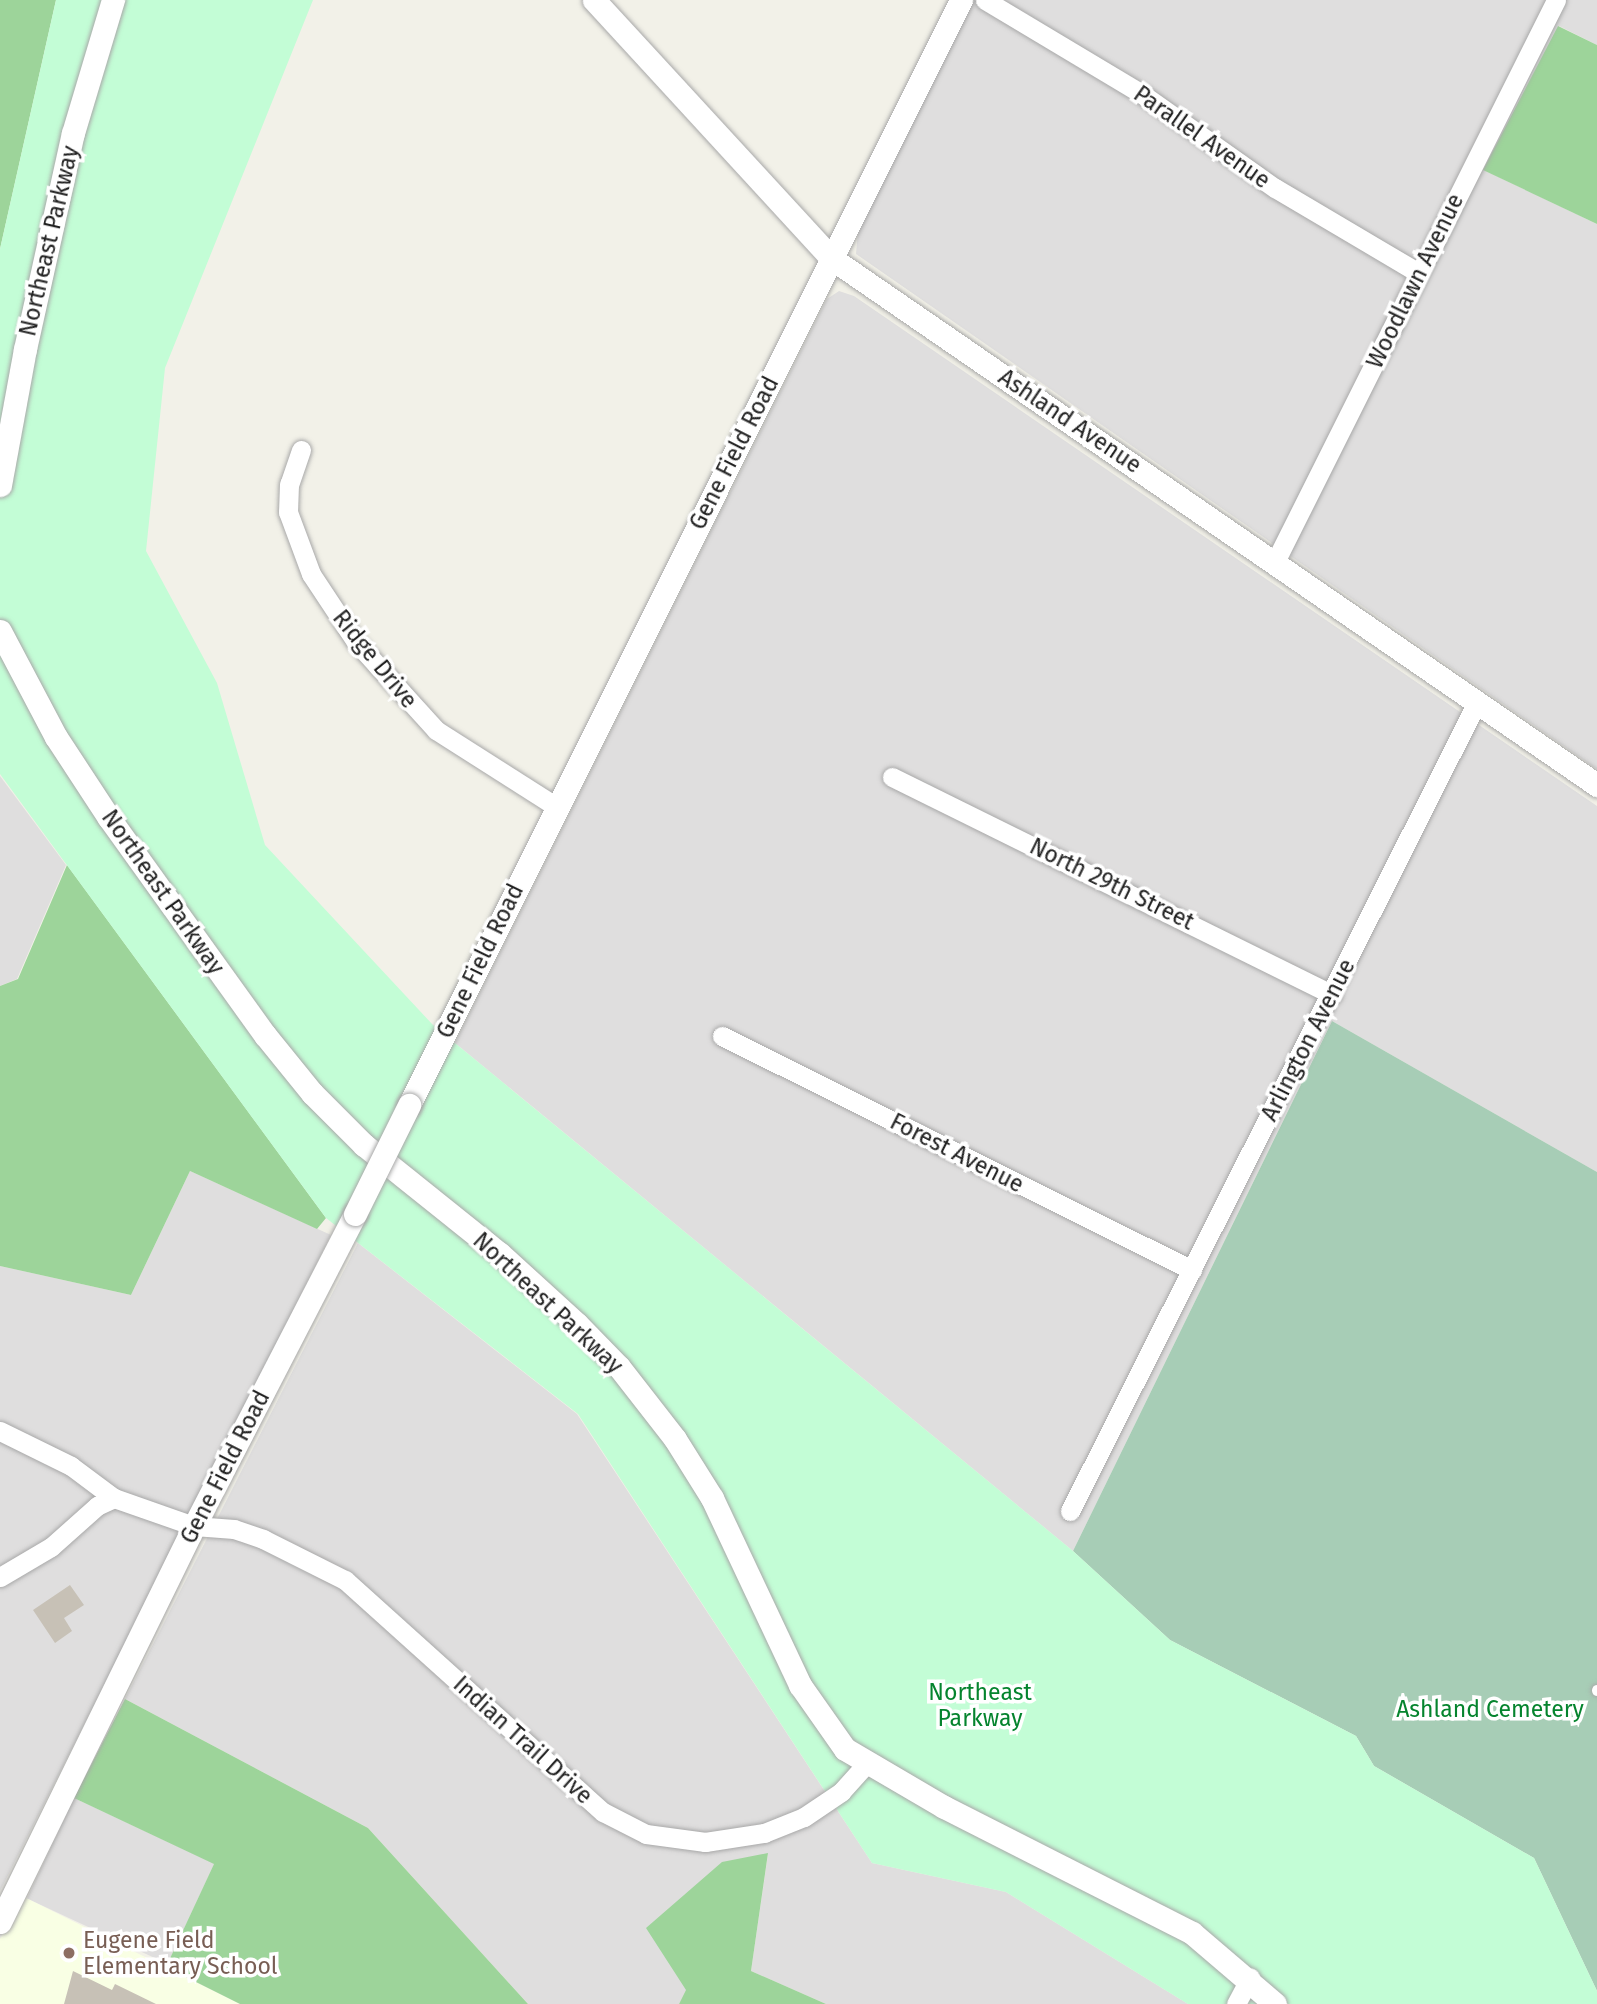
<!DOCTYPE html>
<style>
body{margin:0}
#map{position:relative;width:1597px;height:2004px;overflow:hidden;background:#f2f1e8;font-family:"Fira Sans",sans-serif}
div>[style]{position:absolute}
.residential>*{inset:0;background:#dfdede;transform-origin:0 0}
.education>*{inset:0;background:#f9ffe4}
.forest>*{inset:0;background:#9dd49a}
.cemetery>*{inset:0;background:#a7cdb6}
.park>*{inset:0;background:#c3fdd6}
.building>*{inset:0;background:#c7c1b6}
.roads{filter:drop-shadow(0 0 2px #a8a8a8) drop-shadow(0 0 2px #a8a8a8)}
.service>*{height:10px;margin:-5px;padding:0 5px;transform-origin:5px;border-radius:5px;background:#fff}
.minor>*{height:19px;margin:-9.5px;padding:0 9.5px;transform-origin:9.5px;border-radius:9.5px;background:#fff}
.tertiary>*{height:23px;margin:-11.5px;padding:0 11.5px;transform-origin:11.5px;border-radius:11.5px;background:#fff}
.bridges{filter:drop-shadow(0 0 2px #a8a8a8) drop-shadow(0 0 2px #a8a8a8)}
.tertiary-bridge>*{height:23px;margin:-11.5px;padding:0 11.5px;transform-origin:11.5px;border-radius:11.5px;background:#fff}
.dots>*{width:19px;height:19px;translate:-50% -50%;box-sizing:border-box;border:4px solid #fff;border-radius:50%}
span{translate:-50% -50%;white-space:nowrap;text-align:center;line-height:1.15;-webkit-text-stroke:7px #fff;paint-order:stroke}
.street-label{font-size:23px;color:#212121}
.park-label{font-size:23px;color:#05842e}
.education-label{font-size:23px;color:#785e54}
.left{translate:0 -50%;text-align:left}
</style>
<div id="map">
<div class="residential">
<i style="clip-path:polygon(974px 0,1597px 0,1597px 45px,1559px 26px,1484px 170px,1597px 224px,1597px 769px,856px 254px,858px 231px)"></i>
<i style="clip-path:polygon(839px 291px,854px 296px,1597px 806px,1597px 1172px,1332px 1021px,1073px 1551px,455px 1043px,827px 299px)"></i>
<i style="clip-path:polygon(0 776px,66px 865px,17px 979px,0 986px)"></i>
<i style="clip-path:polygon(190px 1171px,331px 1235px,0 1891px,0 1266px,131px 1295px)"></i>
<i style="clip-path:polygon(358px 1243px,577px 1414px,872px 1863px,1006px 1892px,1188px 2004px,826px 2004px,751px 1971px,768px 1854px,679px 2004px,528px 2004px,368px 1828px,125px 1699px)"></i>
<i style="left:74px;top:1798px;width:155px;height:111px;rotate:25deg"></i>
</div>
<div class="education">
<i style="clip-path:polygon(22px 1896px,240px 2004px,0 2004px,0 1939px)"></i>
</div>
<div class="forest">
<i style="clip-path:polygon(0 0,56px 0,0 249px)"></i>
<i style="clip-path:polygon(1558px 26px,1597px 45px,1597px 224px,1483px 170px)"></i>
<i style="clip-path:polygon(67px 865px,326px 1218px,317px 1229px,190px 1171px,131px 1295px,0 1266px,0 986px,18px 979px)"></i>
<i style="clip-path:polygon(125px 1699px,368px 1828px,528px 2004px,240px 2004px,166px 1967px,214px 1864px,74px 1798px)"></i>
<i style="clip-path:polygon(768px 1853px,751px 1971px,826px 2004px,679px 2004px,686px 1990px,646px 1928px,722px 1862px)"></i>
</div>
<div class="cemetery">
<i style="clip-path:polygon(1332px 1021px,1597px 1172px,1597px 1991px,1534px 1858px,1374px 1766px,1356px 1736px,1170px 1640px,1073px 1551px)"></i>
</div>
<div class="park">
<i style="clip-path:polygon(56px 0,313px 0,165px 368px,146px 551px,217px 683px,265px 845px,433px 1025px,1073px 1551px,1170px 1640px,1356px 1736px,1374px 1766px,1534px 1858px,1597px 1991px,1597px 2004px,1188px 2004px,1006px 1892px,872px 1863px,578px 1414px,326px 1218px,0 774px,0 249px)"></i>
</div>
<div class="building">
<i style="clip-path:polygon(70px 1585px,84px 1605px,64px 1618px,72px 1631px,55px 1643px,33px 1610px)"></i>
<i style="clip-path:polygon(73px 1971px,112px 1990px,115px 1984px,156px 2004px,64px 2004px)"></i>
</div>
<div class="roads">
<div class="service">
<i style="left:1597px;top:1690px;width:1px;rotate:90deg"></i>
</div>
<div class="minor">
<i style="left:985px;top:0;width:183px;rotate:30.9deg"></i>
<i style="left:1142px;top:94px;width:163px;rotate:35.3deg"></i>
<i style="left:1275px;top:188px;width:167px;rotate:30.6deg"></i>
<i style="left:301px;top:450px;width:36px;rotate:109deg"></i>
<i style="left:289px;top:484px;width:28px;rotate:92deg"></i>
<i style="left:288px;top:512px;width:66px;rotate:69.6deg"></i>
<i style="left:311px;top:574px;width:82px;rotate:56.5deg"></i>
<i style="left:356px;top:642px;width:119px;rotate:47.7deg"></i>
<i style="left:436px;top:730px;width:143px;rotate:32.5deg"></i>
<i style="left:1275px;top:562px;width:628px;rotate:-63.43deg"></i>
<i style="left:892px;top:777px;width:491px;rotate:26.3deg"></i>
<i style="left:722px;top:1036px;width:525px;rotate:26.47deg"></i>
<i style="left:0;top:1431px;width:79px;rotate:26.2deg"></i>
<i style="left:71px;top:1466px;width:54px;rotate:36.7deg"></i>
<i style="left:114px;top:1498px;width:85px;rotate:19.3deg"></i>
<i style="left:194px;top:1526px;width:40px;rotate:4.3deg"></i>
<i style="left:234px;top:1529px;width:31px;rotate:19deg"></i>
<i style="left:263px;top:1539px;width:92px;rotate:26.6deg"></i>
<i style="left:345px;top:1580px;width:347px;rotate:42deg"></i>
<i style="left:603px;top:1812px;width:48px;rotate:27.1deg"></i>
<i style="left:646px;top:1834px;width:60px;rotate:7.7deg"></i>
<i style="left:705px;top:1842px;width:60px;rotate:-8.7deg"></i>
<i style="left:764px;top:1833px;width:43px;rotate:-21.8deg"></i>
<i style="left:804px;top:1817px;width:45px;rotate:-34deg"></i>
<i style="left:841px;top:1792px;width:38px;rotate:-48deg"></i>
<i style="left:1070px;top:1511px;width:906px;rotate:-63.29deg"></i>
<i style="left:0;top:1577px;width:59px;rotate:-30.5deg"></i>
<i style="left:51px;top:1547px;width:62px;rotate:-41.7deg"></i>
<i style="left:97px;top:1506px;width:19px;rotate:-25deg"></i>
<i style="left:1236px;top:2004px;width:30px;rotate:-62deg"></i>
</div>
<div class="tertiary">
<i style="left:594px;top:0;width:350px;rotate:47.4deg"></i>
<i style="left:831px;top:258px;width:930px;rotate:34.53deg"></i>
<i style="left:0;top:485px;width:138px;rotate:-79.6deg"></i>
<i style="left:25px;top:349px;width:221px;rotate:-77.5deg"></i>
<i style="left:73px;top:133px;width:139px;rotate:-73.3deg"></i>
<i style="left:0;top:631px;width:120px;rotate:62.2deg"></i>
<i style="left:56px;top:737px;width:97px;rotate:56.8deg"></i>
<i style="left:109px;top:818px;width:267px;rotate:54.3deg"></i>
<i style="left:265px;top:1035px;width:75px;rotate:51deg"></i>
<i style="left:312px;top:1093px;width:74px;rotate:45deg"></i>
<i style="left:364px;top:1145px;width:173px;rotate:38.7deg"></i>
<i style="left:499px;top:1253px;width:105px;rotate:42.3deg"></i>
<i style="left:577px;top:1324px;width:60px;rotate:45.7deg"></i>
<i style="left:619px;top:1367px;width:91px;rotate:52.1deg"></i>
<i style="left:675px;top:1439px;width:70px;rotate:57.9deg"></i>
<i style="left:712px;top:1498px;width:207px;rotate:64.8deg"></i>
<i style="left:800px;top:1685px;width:78px;rotate:54.9deg"></i>
<i style="left:845px;top:1749px;width:115px;rotate:30.4deg"></i>
<i style="left:944px;top:1807px;width:278px;rotate:26.9deg"></i>
<i style="left:1192px;top:1933px;width:109px;rotate:40.5deg"></i>
<i style="left:409px;top:1105px;width:1235px;rotate:-63.46deg"></i>
<i style="left:0;top:1922px;width:441px;rotate:-63.9deg"></i>
<i style="left:194px;top:1526px;width:351px;rotate:-62.7deg"></i>
</div>
</div>
<div class="bridges">
<div class="tertiary-bridge">
<i style="left:355px;top:1214px;width:122px;rotate:-63.6deg"></i>
</div>
</div>
<div class="dots">
<i style="left:69px;top:1953px;background:#8d6e63"></i>
</div>
<div class="street-label">
<span style="left:1202px;top:137px;rotate:35deg">Parallel Avenue</span>
<span style="left:49px;top:241px;rotate:-77deg">Northeast Parkway</span>
<span style="left:1415px;top:281px;rotate:-64deg">Woodlawn Avenue</span>
<span style="left:1070px;top:421px;rotate:34deg">Ashland Avenue</span>
<span style="left:734px;top:453px;rotate:-63deg">Gene Field Road</span>
<span style="left:375px;top:659px;rotate:51deg">Ridge Drive</span>
<span style="left:1112px;top:884px;rotate:26deg">North 29th Street</span>
<span style="left:163px;top:892px;rotate:55deg">Northeast Parkway</span>
<span style="left:480px;top:961px;rotate:-64deg">Gene Field Road</span>
<span style="left:1308px;top:1040px;rotate:-63deg">Arlington Avenue</span>
<span style="left:957px;top:1153px;rotate:27deg">Forest Avenue</span>
<span style="left:548px;top:1303px;rotate:43deg">Northeast Parkway</span>
<span style="left:225px;top:1467px;rotate:-63deg">Gene Field Road</span>
<span style="left:523px;top:1740px;rotate:42deg">Indian Trail Drive</span>
</div>
<div class="park-label">
<span style="left:980px;top:1705px">Northeast<br>Parkway</span>
<span style="left:1490px;top:1709px">Ashland Cemetery</span>
</div>
<div class="education-label">
<span class="left" style="left:83px;top:1953px">Eugene Field<br>Elementary School</span>
</div>
</div>
